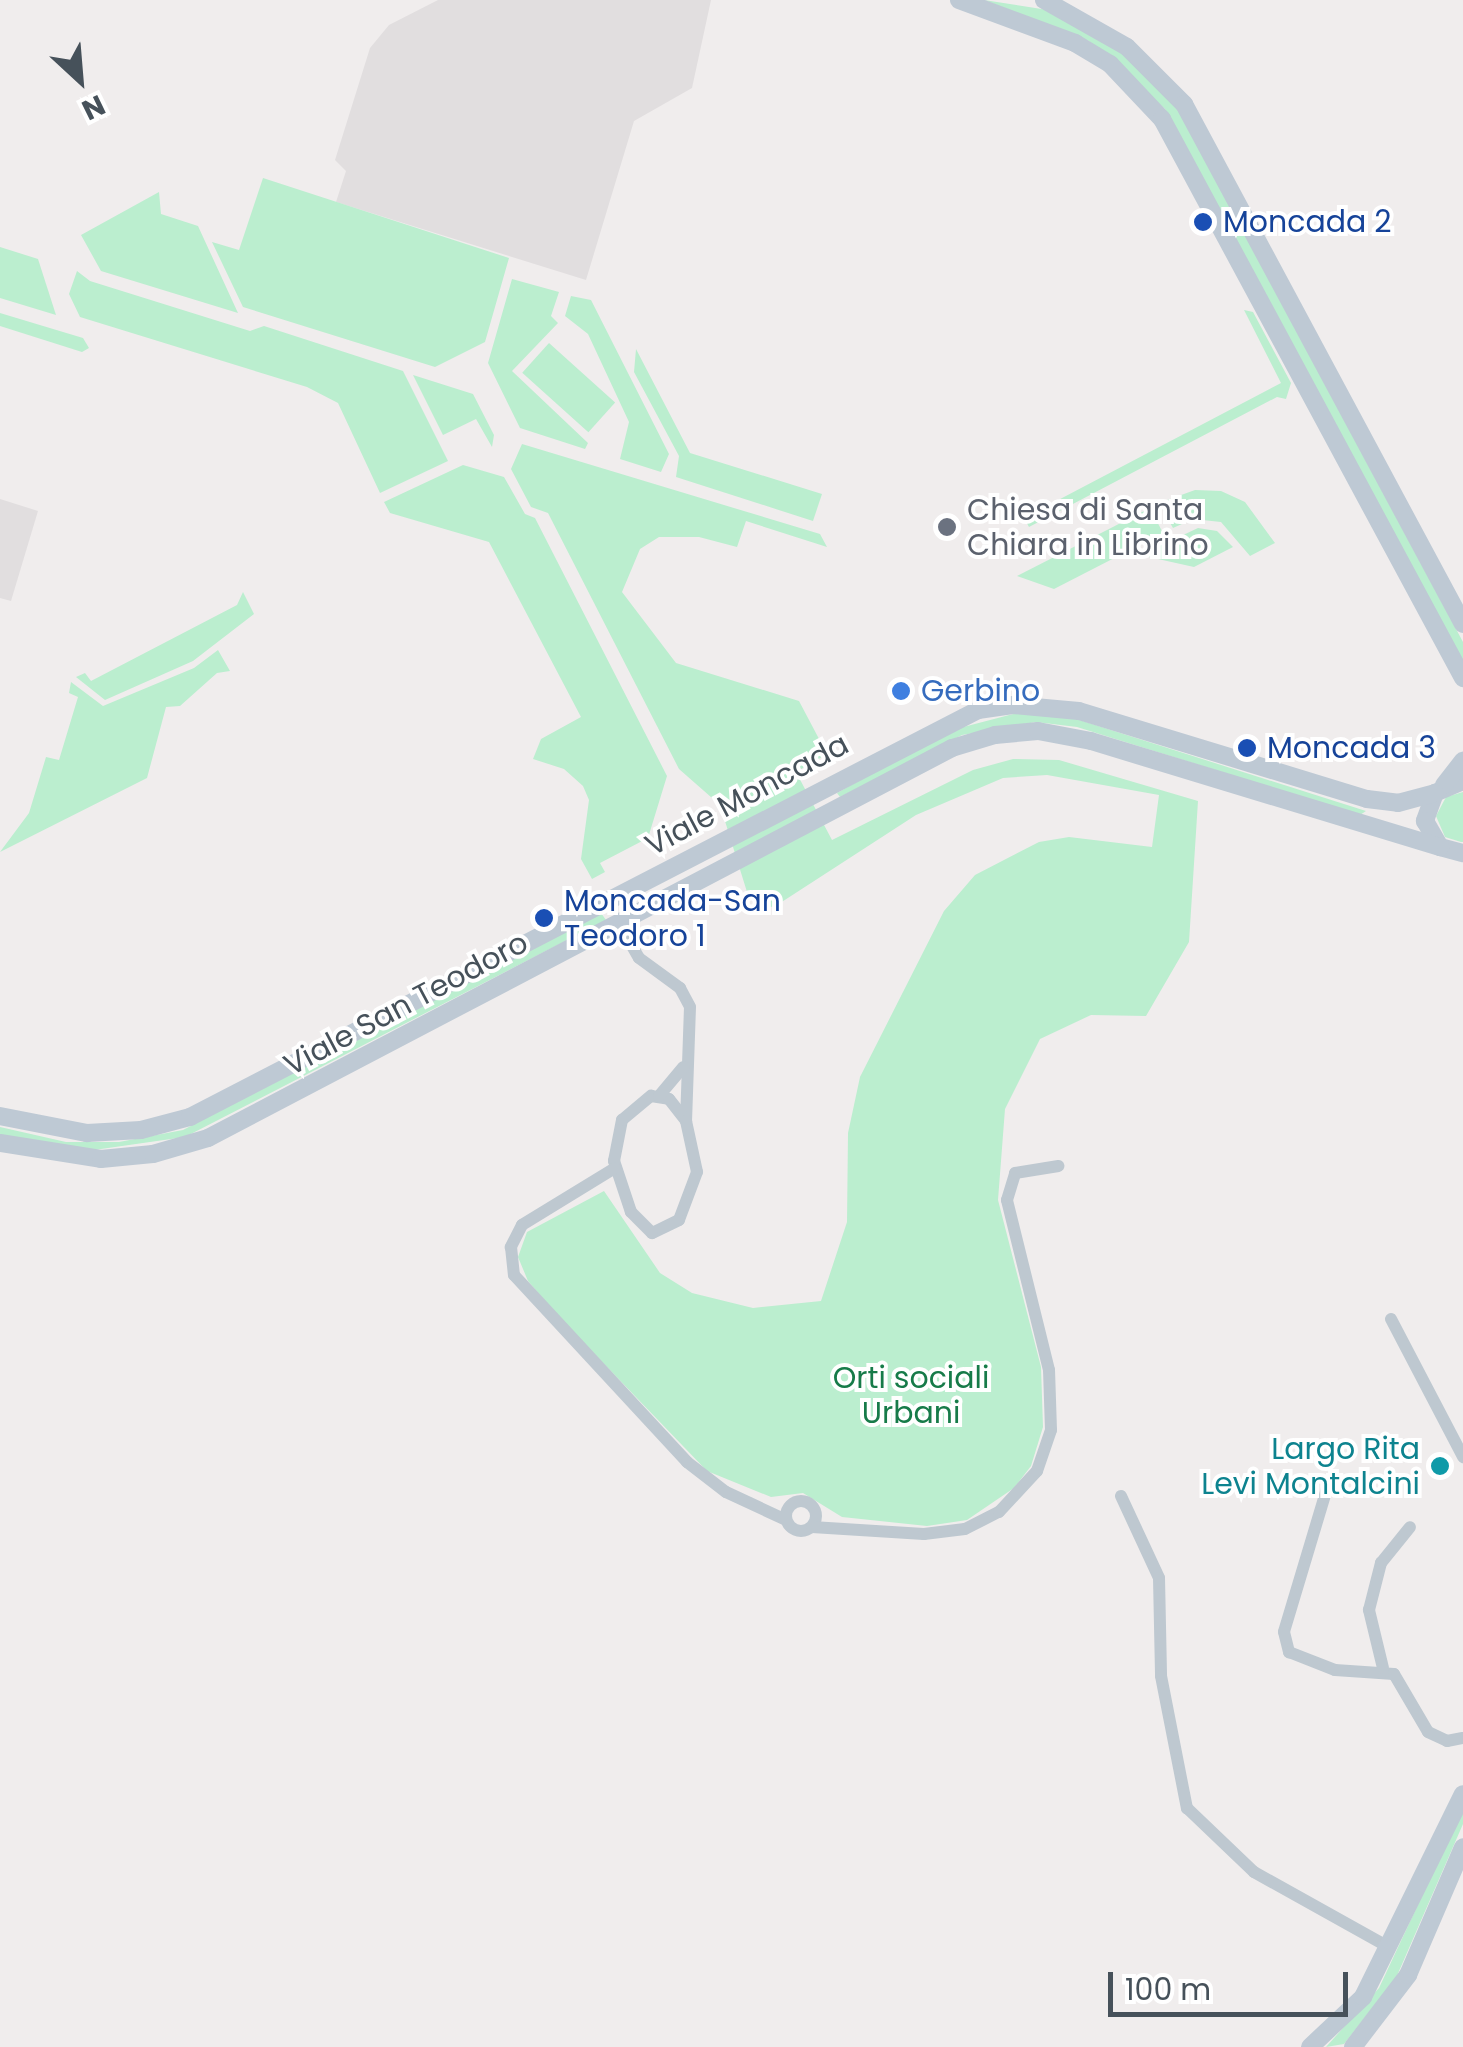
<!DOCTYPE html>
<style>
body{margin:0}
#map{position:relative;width:1463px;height:2047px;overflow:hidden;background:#f0eded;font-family:Poppins,sans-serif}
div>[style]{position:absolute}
.education>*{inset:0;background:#e1dedf}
.green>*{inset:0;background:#bbeecf;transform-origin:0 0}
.minor>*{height:12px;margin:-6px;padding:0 6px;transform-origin:6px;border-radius:6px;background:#bec8d0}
.minor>.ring{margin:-6px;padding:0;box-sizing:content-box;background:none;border:12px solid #bec8d0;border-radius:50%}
.secondary>*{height:18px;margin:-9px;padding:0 9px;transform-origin:9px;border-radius:9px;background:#bec9d4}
.dots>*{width:28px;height:28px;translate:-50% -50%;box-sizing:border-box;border:5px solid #fff;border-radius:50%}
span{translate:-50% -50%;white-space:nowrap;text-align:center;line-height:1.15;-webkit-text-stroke:8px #fff;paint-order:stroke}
.transit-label{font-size:30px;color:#164399}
.left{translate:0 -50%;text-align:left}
.worship-label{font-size:30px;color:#5b616d}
.shop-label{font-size:30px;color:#366cbe}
.street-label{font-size:30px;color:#46515a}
.park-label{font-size:30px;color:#177b49}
.culture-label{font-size:30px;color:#0d838f}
.right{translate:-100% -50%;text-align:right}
.north{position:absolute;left:30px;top:30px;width:100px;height:100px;-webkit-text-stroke:8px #fff;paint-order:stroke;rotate:154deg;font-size:28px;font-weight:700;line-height:40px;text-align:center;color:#46515a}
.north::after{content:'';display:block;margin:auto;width:35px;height:45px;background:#46515a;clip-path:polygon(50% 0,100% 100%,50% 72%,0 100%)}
.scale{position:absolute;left:1108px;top:1972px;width:240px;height:45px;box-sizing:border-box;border:5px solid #46515a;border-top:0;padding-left:12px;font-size:30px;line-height:35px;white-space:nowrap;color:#46515a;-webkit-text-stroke:8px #fff;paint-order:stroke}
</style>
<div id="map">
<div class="education">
<i style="clip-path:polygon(438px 0,711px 0,692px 88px,634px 121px,586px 280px,336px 202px,346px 171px,335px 160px,370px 48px,389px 25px)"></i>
<i style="clip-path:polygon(0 499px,38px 511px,11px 601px,0 598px)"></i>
</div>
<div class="green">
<i style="clip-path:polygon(984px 0,1048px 10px,1123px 52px,1177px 108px,1463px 642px,1463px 663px,1165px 109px,1089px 41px)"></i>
<i style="clip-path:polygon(263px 178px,509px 258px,485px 342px,435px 367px,243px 307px,212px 242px,239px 250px)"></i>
<i style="clip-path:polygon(159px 192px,161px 214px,198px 226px,238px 313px,101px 271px,81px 235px)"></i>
<i style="clip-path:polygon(0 247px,38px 259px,56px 315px,0 298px)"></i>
<i style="clip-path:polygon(77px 271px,90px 281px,250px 331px,264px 326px,403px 371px,448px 461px,380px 493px,338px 403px,307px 387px,80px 317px,69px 294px)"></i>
<i style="clip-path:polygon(512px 279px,559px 292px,551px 316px,558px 323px,512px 371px,588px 443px,585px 449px,520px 428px,488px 363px)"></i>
<i style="clip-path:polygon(571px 296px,591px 300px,669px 454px,661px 472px,620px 459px,629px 422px,588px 334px,565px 316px)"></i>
<i style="clip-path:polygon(1244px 310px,1253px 312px,1291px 383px,1286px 399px,1277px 397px,1029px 527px,1024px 518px,1281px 383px)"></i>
<i style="clip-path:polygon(0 313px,83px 338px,89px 348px,82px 352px,0 326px)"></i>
<i style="left:549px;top:343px;width:89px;height:40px;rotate:42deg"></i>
<i style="clip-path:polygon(636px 349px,690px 453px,822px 494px,813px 521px,676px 477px,679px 456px,634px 372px)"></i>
<i style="clip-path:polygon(413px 375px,473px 394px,494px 435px,492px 447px,476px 419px,443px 435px)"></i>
<i style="clip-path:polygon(522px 444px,820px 534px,827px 547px,746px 521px,737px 547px,699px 537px,659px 537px,640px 549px,622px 592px,676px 663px,799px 701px,827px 754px,796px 772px,832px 840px,973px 770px,1013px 759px,1059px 760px,1198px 801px,1189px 942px,1146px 1016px,1091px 1015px,1040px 1039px,1005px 1109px,998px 1200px,1041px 1367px,1043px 1427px,1031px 1466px,1014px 1488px,967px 1520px,927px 1526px,842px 1517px,803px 1493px,771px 1497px,707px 1471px,558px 1316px,528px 1281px,518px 1257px,527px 1232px,604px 1191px,660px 1273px,692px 1293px,753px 1308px,821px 1301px,847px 1222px,848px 1133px,860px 1077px,944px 911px,975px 875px,1039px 842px,1069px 837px,1152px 847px,1159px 795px,1047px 775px,1003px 778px,916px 815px,774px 907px,760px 906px,747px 892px,720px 805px,679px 769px,548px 513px,531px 507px,511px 469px)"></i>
<i style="clip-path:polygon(463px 465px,504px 477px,525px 514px,535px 518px,667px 776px,648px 838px,600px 863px,605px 872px,592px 879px,581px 859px,589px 800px,583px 786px,564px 769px,533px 759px,541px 739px,581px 717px,489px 542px,390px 513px,384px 502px)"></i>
<i style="clip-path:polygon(1195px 490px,1221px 491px,1245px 502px,1275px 543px,1250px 556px,1221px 522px,1193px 519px,1173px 528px,1159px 503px)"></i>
<i style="clip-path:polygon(1150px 508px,1163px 533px,1054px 589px,1017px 576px)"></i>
<i style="clip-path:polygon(1198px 528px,1217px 531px,1233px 547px,1194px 567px,1149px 557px,1149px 551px)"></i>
<i style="clip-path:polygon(243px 592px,254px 614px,193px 661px,105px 700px,76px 677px,85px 673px,91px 681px,237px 605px)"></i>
<i style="clip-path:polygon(218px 650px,230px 671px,217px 673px,180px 706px,166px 707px,147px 778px,0 852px,29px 813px,46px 757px,59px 760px,78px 697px,69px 693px,71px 682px,103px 706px,194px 668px)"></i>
<i style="clip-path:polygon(1017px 713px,1070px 717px,1366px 811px,1360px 815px,1077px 727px,1036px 722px,962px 735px,840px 797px,837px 793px,948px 731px)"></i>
<i style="clip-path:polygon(1463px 792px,1463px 842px,1461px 842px,1445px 837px,1436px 816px,1446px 797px)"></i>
<i style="clip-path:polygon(601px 913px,606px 920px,185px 1137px,87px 1151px,0 1136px,0 1127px,66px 1142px,119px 1142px,183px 1130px)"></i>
<i style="clip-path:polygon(1463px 1808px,1463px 1824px,1396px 1978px,1344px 2044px,1326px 2047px,1379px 1988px)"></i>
</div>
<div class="minor">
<i style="left:619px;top:923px;width:40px;rotate:60.3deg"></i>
<i style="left:639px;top:958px;width:51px;rotate:36.2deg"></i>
<i style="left:680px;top:988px;width:21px;rotate:62deg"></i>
<i style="left:690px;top:1007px;width:114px;rotate:92deg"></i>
<i style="left:651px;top:1096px;width:18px;rotate:9deg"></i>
<i style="left:669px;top:1099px;width:28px;rotate:52deg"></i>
<i style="left:686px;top:1121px;width:52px;rotate:77.8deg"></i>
<i style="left:697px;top:1172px;width:51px;rotate:110.6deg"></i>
<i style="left:679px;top:1220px;width:30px;rotate:154deg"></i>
<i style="left:652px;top:1233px;width:30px;rotate:-135deg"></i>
<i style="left:631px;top:1212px;width:54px;rotate:-108.4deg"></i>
<i style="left:614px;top:1161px;width:42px;rotate:-79deg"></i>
<i style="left:622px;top:1120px;width:38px;rotate:-40deg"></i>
<i style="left:659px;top:1096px;width:38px;rotate:-50deg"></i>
<i style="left:615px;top:1168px;width:109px;rotate:148.5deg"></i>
<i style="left:522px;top:1225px;width:25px;rotate:117deg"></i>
<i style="left:511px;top:1247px;width:28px;rotate:84deg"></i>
<i style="left:514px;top:1275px;width:255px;rotate:47.2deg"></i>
<i style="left:687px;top:1462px;width:49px;rotate:37.6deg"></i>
<i style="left:726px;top:1492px;width:66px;rotate:25deg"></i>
<i style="left:1391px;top:1319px;width:156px;rotate:62.4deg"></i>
<i style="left:1328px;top:1485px;width:153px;rotate:106.7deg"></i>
<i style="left:1284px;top:1632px;width:21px;rotate:76deg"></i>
<i style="left:1289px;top:1652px;width:49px;rotate:21.4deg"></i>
<i style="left:1335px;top:1670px;width:59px;rotate:3.9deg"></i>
<i style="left:1394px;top:1674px;width:67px;rotate:59.6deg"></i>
<i style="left:1428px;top:1732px;width:21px;rotate:25deg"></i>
<i style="left:1447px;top:1741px;width:16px;rotate:-11deg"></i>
<i style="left:1121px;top:1496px;width:90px;rotate:65.1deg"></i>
<i style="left:1159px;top:1578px;width:98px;rotate:88.8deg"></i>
<i style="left:1161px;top:1676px;width:135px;rotate:78.9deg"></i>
<i style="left:1187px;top:1808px;width:93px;rotate:43.7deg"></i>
<i style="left:1254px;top:1872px;width:154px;rotate:29.1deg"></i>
<i class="ring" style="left:786px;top:1501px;width:18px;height:18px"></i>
<i style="left:812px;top:1527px;width:112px;rotate:3.6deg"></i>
<i style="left:924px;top:1534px;width:41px;rotate:-7deg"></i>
<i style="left:965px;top:1529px;width:38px;rotate:-27deg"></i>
<i style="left:999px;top:1512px;width:56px;rotate:-47.2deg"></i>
<i style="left:1037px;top:1471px;width:43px;rotate:-71.1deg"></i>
<i style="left:1051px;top:1430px;width:60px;rotate:-91.9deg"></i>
<i style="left:1049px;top:1370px;width:175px;rotate:-103.9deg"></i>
<i style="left:1007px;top:1200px;width:28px;rotate:-73deg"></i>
<i style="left:1015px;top:1173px;width:44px;rotate:-9.2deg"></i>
<i style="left:1383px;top:1668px;width:60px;rotate:-103.6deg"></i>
<i style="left:1369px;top:1610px;width:49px;rotate:-75.7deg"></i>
<i style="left:1381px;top:1563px;width:46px;rotate:-51.1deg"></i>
</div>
<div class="secondary">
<i style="left:959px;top:0;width:124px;rotate:20.3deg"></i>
<i style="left:1075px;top:43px;width:41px;rotate:31deg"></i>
<i style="left:1110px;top:64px;width:76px;rotate:46.6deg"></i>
<i style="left:1162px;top:119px;width:635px;rotate:61.7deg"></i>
<i style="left:1044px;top:0;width:95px;rotate:29.5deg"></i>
<i style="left:1127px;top:47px;width:81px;rotate:45deg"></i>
<i style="left:1184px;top:104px;width:590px;rotate:61.78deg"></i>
<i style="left:1463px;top:781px;width:30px;rotate:157deg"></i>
<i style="left:1435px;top:793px;width:30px;rotate:110deg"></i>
<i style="left:1425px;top:821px;width:30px;rotate:60deg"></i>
<i style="left:1440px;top:847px;width:24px;rotate:15deg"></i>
<i style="left:1444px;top:785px;width:31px;rotate:-52deg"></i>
<i style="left:0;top:1116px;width:89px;rotate:11.1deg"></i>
<i style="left:87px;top:1133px;width:54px;rotate:-3.2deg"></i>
<i style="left:141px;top:1130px;width:51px;rotate:-14.9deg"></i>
<i style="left:190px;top:1117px;width:887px;rotate:-27.32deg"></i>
<i style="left:978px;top:710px;width:35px;rotate:-8deg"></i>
<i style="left:1013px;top:705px;width:66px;rotate:5.2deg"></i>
<i style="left:1079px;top:711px;width:301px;rotate:17deg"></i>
<i style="left:1367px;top:799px;width:31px;rotate:7deg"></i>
<i style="left:1398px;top:803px;width:38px;rotate:-15deg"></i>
<i style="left:0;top:1143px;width:102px;rotate:9deg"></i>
<i style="left:101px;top:1159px;width:52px;rotate:-5.5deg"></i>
<i style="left:153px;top:1154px;width:57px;rotate:-16.2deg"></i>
<i style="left:208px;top:1138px;width:840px;rotate:-27.66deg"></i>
<i style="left:952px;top:748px;width:45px;rotate:-16.8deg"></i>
<i style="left:995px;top:735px;width:43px;rotate:-5.3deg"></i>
<i style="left:1038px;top:731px;width:54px;rotate:10.7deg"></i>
<i style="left:1091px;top:741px;width:365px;rotate:16.9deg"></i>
<i style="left:1310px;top:2047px;width:73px;rotate:-43.3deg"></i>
<i style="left:1363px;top:1997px;width:226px;rotate:-63.8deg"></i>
<i style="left:1353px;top:2047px;width:91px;rotate:-52.6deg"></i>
<i style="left:1408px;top:1975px;width:139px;rotate:-66.7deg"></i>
</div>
<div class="dots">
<i style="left:1203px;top:222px;background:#1a4fb4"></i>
<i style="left:947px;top:527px;background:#6b7280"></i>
<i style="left:901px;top:691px;background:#3f7fe0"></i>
<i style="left:1247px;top:748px;background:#1a4fb4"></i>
<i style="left:544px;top:918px;background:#1a4fb4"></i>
<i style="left:1440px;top:1466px;background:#0f9aa8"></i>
</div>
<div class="transit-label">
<span class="left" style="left:1223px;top:222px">Moncada 2</span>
<span class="left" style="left:1267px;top:748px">Moncada 3</span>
<span class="left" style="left:564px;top:918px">Moncada-San<br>Teodoro 1</span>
</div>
<div class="worship-label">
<span class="left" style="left:967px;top:527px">Chiesa di Santa<br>Chiara in Librino</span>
</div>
<div class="shop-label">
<span class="left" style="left:921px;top:691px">Gerbino</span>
</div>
<div class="street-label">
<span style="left:747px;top:795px;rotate:-28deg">Viale Moncada</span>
<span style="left:406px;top:1004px;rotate:-28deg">Viale San Teodoro</span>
</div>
<div class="park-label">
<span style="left:911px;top:1395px">Orti sociali<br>Urbani</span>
</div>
<div class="culture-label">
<span class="right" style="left:1420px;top:1466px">Largo Rita<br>Levi Montalcini</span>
</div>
<div class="north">N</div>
<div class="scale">100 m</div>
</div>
